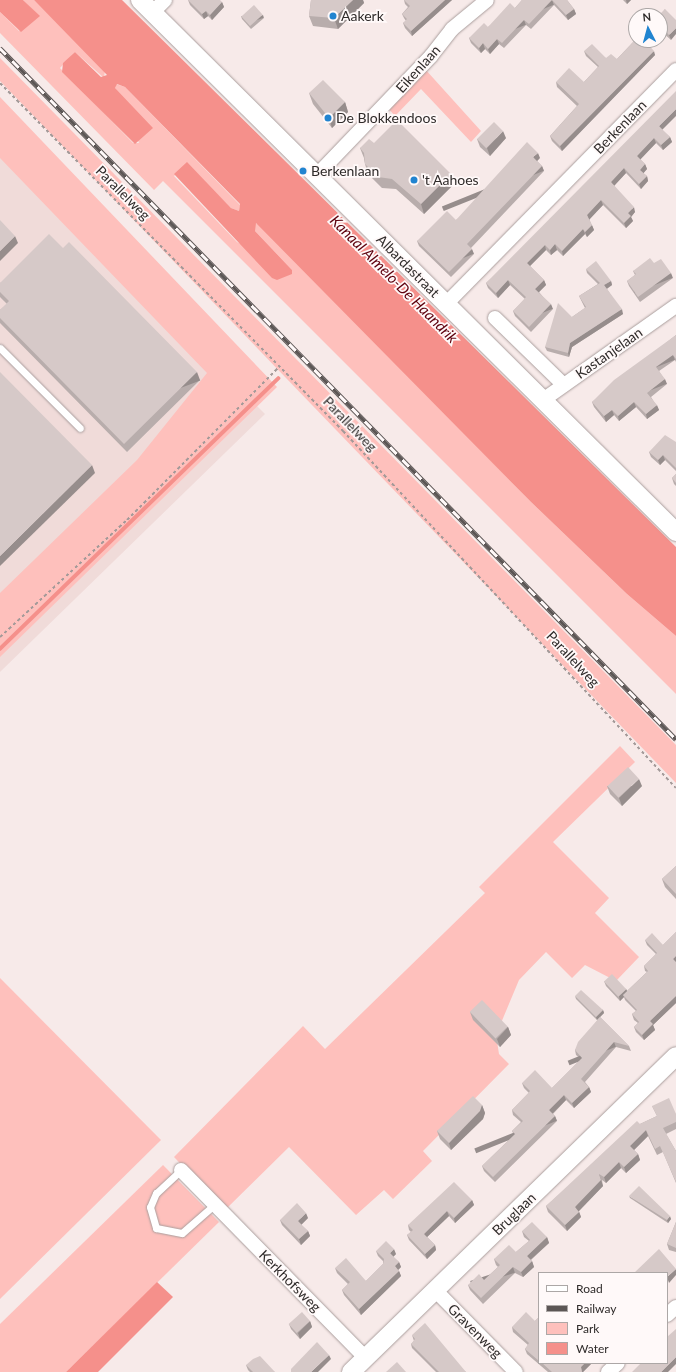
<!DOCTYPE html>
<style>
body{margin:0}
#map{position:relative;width:676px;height:1372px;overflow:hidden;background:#f7eae9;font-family:Lato,sans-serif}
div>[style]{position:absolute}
.built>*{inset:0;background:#f0dbd9}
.green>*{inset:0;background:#fec0bc}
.water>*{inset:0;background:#f5908b}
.stream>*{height:3.5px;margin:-1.75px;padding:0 1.75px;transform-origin:1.75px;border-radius:1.75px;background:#f5908b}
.path>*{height:2px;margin-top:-1px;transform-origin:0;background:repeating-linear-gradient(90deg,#a29998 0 3px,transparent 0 6px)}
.roads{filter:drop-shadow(0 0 1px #aa9e9d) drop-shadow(0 0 1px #aa9e9d)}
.service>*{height:7px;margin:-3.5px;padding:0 3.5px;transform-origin:3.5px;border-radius:3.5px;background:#fff}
.minor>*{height:14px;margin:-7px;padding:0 7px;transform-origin:7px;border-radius:7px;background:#fff}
.tertiary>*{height:18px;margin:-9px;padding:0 9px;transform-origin:9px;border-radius:9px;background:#fff}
.rail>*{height:4.5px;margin-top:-2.25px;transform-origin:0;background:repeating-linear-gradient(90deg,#fff9f9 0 9px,#5c5655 0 18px);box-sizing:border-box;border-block:1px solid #5c5655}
.wall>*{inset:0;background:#b8adac}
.shaded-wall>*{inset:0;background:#968d8c;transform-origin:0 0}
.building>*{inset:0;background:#d6c9c8;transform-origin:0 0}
.dots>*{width:11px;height:11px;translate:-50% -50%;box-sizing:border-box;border:2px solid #fff9f9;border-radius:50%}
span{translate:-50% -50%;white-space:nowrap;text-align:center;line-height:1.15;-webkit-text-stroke:3.5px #fff9f9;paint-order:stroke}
.poi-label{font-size:14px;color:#2f2b2a}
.left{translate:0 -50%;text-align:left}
.street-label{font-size:14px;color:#2f2b2a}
.water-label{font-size:15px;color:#5e010d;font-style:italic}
.legend{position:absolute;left:538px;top:1272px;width:130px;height:92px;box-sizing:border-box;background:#fff9f9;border:1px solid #aca7a6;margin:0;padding:5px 7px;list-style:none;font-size:12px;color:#2f2b2a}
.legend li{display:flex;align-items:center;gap:8px;height:20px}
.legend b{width:20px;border:1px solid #aca7a6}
.north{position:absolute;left:628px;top:8px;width:40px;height:40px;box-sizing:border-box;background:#fff9f9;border:1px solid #aca7a6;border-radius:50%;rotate:354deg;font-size:11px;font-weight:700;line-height:16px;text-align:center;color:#2f2b2a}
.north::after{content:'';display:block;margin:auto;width:14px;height:18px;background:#2184d0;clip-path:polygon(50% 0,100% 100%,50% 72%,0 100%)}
</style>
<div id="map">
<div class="built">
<i style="clip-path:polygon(0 147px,265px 414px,0 672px)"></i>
</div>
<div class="green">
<i style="clip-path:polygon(23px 0,34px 0,105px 70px,104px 78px,75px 52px,60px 68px,133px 143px,139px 143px,115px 88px,116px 84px,125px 87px,240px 205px,239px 211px,231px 208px,187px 163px,174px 176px,237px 242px,292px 270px,255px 231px,254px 224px,258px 223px,531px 502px,627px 594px,676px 636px,676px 694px,163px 181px,154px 190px,0 33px,0 12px,19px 31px,39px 16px)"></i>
<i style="clip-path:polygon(0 58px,676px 745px,676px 783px,0 81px)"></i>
<i style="clip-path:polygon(425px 69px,481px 131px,471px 142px,421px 89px,395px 116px,387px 107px)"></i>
<i style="clip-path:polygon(0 97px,277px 387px,0 657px,0 593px,137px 460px,207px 373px,0 158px)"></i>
<i style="clip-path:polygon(620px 746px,635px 762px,553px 842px,609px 898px,595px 913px,639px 957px,616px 981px,585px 965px,572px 978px,546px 952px,519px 980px,496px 1035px,499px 1054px,509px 1064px,423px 1151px,432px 1161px,393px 1199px,384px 1190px,356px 1215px,289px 1147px,225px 1210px,174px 1157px,303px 1026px,325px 1049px,485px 893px,479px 887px)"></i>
<i style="clip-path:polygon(0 978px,161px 1140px,0 1299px)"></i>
<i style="clip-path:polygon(163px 1165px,219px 1222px,66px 1372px,0 1372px,0 1324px)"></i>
</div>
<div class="water">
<i style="clip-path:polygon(0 0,23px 0,40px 16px,21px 32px,0 12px)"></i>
<i style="clip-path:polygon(34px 0,122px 0,676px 547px,676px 636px,627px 594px,531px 502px,256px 223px,255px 231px,292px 270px,292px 274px,277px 280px,272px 278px,174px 174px,187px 162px,231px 208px,239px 211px,240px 204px,125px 87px,117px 84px,115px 88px,153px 128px,135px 144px,62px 72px,63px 63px,75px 52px,101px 77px,107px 75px)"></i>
<i style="clip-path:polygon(157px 1282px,173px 1297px,98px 1372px,66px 1372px)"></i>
</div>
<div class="stream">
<i style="left:0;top:649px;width:388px;rotate:-44.2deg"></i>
</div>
<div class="path">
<i style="left:0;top:83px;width:489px;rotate:45.4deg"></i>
<i style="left:343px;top:431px;width:488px;rotate:47deg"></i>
<i style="left:0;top:637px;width:173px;rotate:-42.7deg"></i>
<i style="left:127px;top:520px;width:216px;rotate:-45.2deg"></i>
</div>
<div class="roads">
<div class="service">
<i style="left:0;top:348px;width:113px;rotate:45deg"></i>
<i style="left:181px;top:1170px;width:34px;rotate:137deg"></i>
<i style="left:156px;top:1193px;width:15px;rotate:113deg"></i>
<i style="left:150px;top:1207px;width:22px;rotate:74deg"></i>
<i style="left:156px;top:1228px;width:26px;rotate:11deg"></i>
<i style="left:182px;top:1233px;width:43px;rotate:-41.2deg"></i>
</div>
<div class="minor">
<i style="left:153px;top:12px;width:17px;rotate:-45deg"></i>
<i style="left:317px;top:175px;width:165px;rotate:-46.2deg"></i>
<i style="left:431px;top:56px;width:34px;rotate:-52deg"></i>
<i style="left:452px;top:29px;width:45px;rotate:-39.6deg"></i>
<i style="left:446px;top:304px;width:328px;rotate:-45.5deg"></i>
<i style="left:495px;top:318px;width:96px;rotate:44.2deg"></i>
<i style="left:543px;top:400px;width:163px;rotate:-35.3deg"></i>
<i style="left:181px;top:1170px;width:264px;rotate:45.5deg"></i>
<i style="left:435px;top:1290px;width:115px;rotate:45.4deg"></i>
<i style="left:667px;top:1315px;width:12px;rotate:-42deg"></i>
<i style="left:608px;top:1372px;width:13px;rotate:-42deg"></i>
</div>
<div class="tertiary">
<i style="left:140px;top:0;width:755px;rotate:44.79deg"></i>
<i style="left:351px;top:1372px;width:453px;rotate:-44.2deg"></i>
</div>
</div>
<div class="rail">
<i style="left:0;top:48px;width:967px;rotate:45.63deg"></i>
</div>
<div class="wall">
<i style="clip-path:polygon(188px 0,222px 2px,224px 7px,212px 20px,208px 16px,204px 19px,190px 5px)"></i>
<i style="clip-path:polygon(311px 0,363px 0,364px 3px,338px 29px,313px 26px,309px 16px)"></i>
<i style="clip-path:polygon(404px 0,452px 0,412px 36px,405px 28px,403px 23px,406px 21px,404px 18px,402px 14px,408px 7px,405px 4px)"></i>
<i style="clip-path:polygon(522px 0,567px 0,574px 9px,576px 14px,568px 20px,554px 5px,531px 29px,526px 25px,504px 48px,499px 44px,490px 54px,485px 49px,481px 53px,471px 43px,469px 38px,488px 27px,515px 8px)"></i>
<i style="clip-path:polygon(623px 0,631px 0,627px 4px)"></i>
<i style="clip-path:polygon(665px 9px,671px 40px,662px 32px,660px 34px,660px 16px)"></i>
<i style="clip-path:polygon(241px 16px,264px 18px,251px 29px,242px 19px)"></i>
<i style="clip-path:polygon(636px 32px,636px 40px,654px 40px,649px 46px,655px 55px,562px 151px,552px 141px,550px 136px,577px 106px,557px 87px,556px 82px,584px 82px,598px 67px,586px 56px,584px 51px,606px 58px,617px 59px,636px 39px,634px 34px)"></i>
<i style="clip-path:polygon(309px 93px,345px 102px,348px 112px,332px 128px,313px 104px)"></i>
<i style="clip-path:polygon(662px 130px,670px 137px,672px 142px,663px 150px,656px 143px,640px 159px,645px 164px,647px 169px,643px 173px,647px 176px,648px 181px,641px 189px,626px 173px,614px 186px,635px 212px,631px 217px,633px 221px,626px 228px,603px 205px,589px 219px,594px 230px,587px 237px,585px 234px,563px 256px,557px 250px,551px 255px,546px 250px,530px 266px,544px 280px,546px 285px,539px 292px,553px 309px,531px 332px,515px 316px,513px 311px,525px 299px,510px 285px,498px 298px,488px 288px,486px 283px)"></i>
<i style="clip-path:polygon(506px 138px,490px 156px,480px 147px,477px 139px)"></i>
<i style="clip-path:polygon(374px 143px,454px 184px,424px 214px,396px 189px,382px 188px,368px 174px,365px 164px,364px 159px,364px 158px,360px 148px)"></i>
<i style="clip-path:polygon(540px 158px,537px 161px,542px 166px,544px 171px,471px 248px,474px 254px,451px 277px,419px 246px,417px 241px,456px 220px)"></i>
<i style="clip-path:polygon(63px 248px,200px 380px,127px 452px,0 323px,0 310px,7px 304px,0 297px,0 283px)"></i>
<i style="clip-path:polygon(654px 263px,673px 278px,640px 302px,629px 286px,627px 281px,635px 275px,633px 271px)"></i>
<i style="clip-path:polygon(586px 269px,611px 281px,612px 285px,607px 289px,623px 314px,572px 347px,569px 357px,547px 351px,545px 347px,572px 317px,585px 308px,579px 296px,598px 284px,587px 273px)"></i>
<i style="clip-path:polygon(676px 335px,676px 362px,675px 360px,659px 371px,667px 384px,651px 397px,659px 410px,647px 419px,636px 407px,619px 421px,614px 415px,606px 422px,594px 407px,592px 402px)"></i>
<i style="clip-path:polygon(676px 442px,676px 471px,665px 460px,660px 465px,651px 457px,649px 452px)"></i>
<i style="clip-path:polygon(676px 474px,676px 486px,674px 484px,672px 478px)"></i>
<i style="clip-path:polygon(607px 786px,642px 786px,622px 806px,610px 794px)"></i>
<i style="clip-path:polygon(676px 866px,676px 899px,665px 887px,662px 879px)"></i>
<i style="clip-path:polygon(676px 932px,676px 1003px,653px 1025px,655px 1030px,644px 1040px,636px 1032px,634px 1027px,638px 1023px,634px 1020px,632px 1014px,636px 1011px,625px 1000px,624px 997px,620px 1001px,606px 986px,604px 981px,626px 989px,627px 991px,647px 972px,645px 971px,644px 966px,656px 954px,647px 945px,645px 940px,663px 945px)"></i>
<i style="clip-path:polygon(575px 996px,603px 1010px,604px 1013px,597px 1020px,576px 999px)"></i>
<i style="clip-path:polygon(470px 1012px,508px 1027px,511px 1035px,500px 1047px,473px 1020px)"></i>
<i style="clip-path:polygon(600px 1017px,629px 1046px,631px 1051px,616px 1047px,585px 1082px,589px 1087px,591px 1092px,574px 1108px,566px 1100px,553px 1114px,555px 1116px,557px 1121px,495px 1182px,484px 1171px,482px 1166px,514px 1135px,512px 1131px,521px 1122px,513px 1115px,512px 1110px,529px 1093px,524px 1088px,522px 1083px,552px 1088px,581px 1059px,576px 1055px,575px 1050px)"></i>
<i style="clip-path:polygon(482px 1105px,485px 1113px,483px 1119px,451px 1150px,440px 1139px,437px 1131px)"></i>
<i style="clip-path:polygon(652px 1106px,676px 1114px,676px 1129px,666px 1134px,676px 1151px,676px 1183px,663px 1152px,657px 1155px,648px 1136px,634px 1150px,638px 1154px,640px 1160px,626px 1173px,621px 1168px,606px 1183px,602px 1180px,603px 1186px,579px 1211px,581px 1217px,567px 1231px,548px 1212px,546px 1206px,640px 1124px,657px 1116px)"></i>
<i style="clip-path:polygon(629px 1196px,671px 1219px,668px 1223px,630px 1198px)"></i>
<i style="clip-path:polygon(472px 1200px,474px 1205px,455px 1223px,449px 1216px,427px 1237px,435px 1245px,436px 1250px,427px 1259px,409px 1240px,407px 1235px,411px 1232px,409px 1230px,408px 1225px)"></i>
<i style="clip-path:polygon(308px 1218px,301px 1225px,308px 1231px,310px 1236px,301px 1245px,282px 1225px,280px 1220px)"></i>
<i style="clip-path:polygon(676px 1222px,676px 1252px,669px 1250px,667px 1244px)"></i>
<i style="clip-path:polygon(522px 1231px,547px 1237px,549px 1243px,531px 1260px,532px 1261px,534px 1267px,523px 1277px,515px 1273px,483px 1304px,470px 1290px,468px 1285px,484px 1280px,498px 1267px,496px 1265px,494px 1259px,516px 1252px,529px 1241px,524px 1237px)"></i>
<i style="clip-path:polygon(376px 1251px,396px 1254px,393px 1257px,399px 1262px,401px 1267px,398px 1270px,399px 1271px,401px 1276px,361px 1315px,344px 1295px,342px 1290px,348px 1284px,337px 1273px,335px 1268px,366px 1281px,383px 1264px,383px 1261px,378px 1256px)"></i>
<i style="clip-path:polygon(539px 1317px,539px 1363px,591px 1363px,591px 1364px,583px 1372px,548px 1372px,527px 1354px,525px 1349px,528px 1345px,513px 1332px,512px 1327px,535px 1321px)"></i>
<i style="clip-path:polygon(310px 1321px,312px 1327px,300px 1339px,291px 1329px,289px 1324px)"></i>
<i style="clip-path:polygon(412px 1335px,466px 1372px,436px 1372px,412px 1348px,411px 1344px,414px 1341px)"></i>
<i style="clip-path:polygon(246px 1365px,275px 1372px,250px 1372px,248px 1370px)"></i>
</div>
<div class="shaded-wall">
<i style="clip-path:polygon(353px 0,363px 0,364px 3px,338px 29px,334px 18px)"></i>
<i style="clip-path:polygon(445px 0,452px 0,412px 36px,411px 31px)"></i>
<i style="left:552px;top:0;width:5px;height:33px;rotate:68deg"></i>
<i style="clip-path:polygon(626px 0,631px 0,627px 4px)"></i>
<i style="clip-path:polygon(222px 2px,224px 7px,212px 20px,210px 15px)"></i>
<i style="clip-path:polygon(574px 9px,576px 14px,568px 20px,566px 15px)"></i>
<i style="clip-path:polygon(206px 11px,208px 16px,204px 19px,202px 14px)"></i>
<i style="left:263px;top:15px;width:3px;height:17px;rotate:72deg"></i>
<i style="left:524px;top:20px;width:5px;height:32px;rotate:68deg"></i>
<i style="clip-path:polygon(661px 27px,662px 32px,660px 34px,660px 28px)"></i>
<i style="clip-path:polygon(676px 28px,676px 34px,671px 40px,669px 35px)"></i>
<i style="clip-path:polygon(497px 39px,499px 44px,490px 54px,488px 49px)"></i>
<i style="clip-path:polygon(648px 40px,654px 40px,647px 47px,646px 42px)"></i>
<i style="clip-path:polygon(483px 43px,485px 49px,481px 53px,479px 48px)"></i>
<i style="clip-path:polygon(654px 51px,655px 55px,562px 151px,560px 146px)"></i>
<i style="clip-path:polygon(345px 102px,348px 112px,332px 128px,329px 118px)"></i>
<i style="clip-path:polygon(676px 109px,676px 116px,660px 132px,659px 126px)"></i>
<i style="clip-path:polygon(503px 131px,506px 138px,490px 156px,487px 148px)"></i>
<i style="clip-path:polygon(670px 137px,672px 142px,663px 150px,661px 145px)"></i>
<i style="clip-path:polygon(654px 138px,656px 143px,639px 161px,637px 156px)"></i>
<i style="clip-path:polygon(538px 153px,540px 158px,535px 163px,533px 157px)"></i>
<i style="clip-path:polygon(645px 164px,647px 169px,642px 175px,640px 170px)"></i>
<i style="left:542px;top:166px;width:5px;height:108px;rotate:68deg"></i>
<i style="clip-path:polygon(624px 168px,626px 173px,613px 187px,611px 182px)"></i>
<i style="clip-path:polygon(451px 174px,454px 184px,424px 214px,421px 204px)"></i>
<i style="clip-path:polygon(647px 176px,648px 181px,641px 189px,639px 184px)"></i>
<i style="clip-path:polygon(601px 200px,603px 205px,589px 220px,587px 215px)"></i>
<i style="clip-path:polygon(634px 207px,635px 212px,631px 217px,633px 221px,626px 228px,624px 223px,628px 213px)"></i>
<i style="clip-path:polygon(592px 225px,594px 230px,587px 237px,585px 232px)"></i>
<i style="clip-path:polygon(583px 229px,585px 234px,563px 256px,562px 251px)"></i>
<i style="clip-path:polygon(15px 236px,18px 243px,0 261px,0 251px)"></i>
<i style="clip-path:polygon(555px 244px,557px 250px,551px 255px,550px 250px)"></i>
<i style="clip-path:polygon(545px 245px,546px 250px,528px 268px,527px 263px)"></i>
<i style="left:472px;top:249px;width:5px;height:33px;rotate:68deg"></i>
<i style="left:671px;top:273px;width:5px;height:41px;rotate:68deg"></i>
<i style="clip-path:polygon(508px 280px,510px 285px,498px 298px,496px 293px)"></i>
<i style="clip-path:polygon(544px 280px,546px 285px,537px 294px,535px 289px)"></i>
<i style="clip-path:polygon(611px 281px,612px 285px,606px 289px,604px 285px)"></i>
<i style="left:551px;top:304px;width:5px;height:32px;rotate:68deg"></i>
<i style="clip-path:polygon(622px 309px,623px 314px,572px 347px,569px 357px,568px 353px,570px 343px)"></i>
<i style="left:673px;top:355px;width:5px;height:21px;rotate:68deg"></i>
<i style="left:197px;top:372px;width:9px;height:103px;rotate:69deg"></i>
<i style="left:665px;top:379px;width:5px;height:23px;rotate:68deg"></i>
<i style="clip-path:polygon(634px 402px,636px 407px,619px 421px,618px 416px)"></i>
<i style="clip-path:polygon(657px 405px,659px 410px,647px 419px,646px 414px)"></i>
<i style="clip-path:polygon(612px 410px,614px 415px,606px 422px,604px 416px)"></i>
<i style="clip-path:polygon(663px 455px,665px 460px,660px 465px,658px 460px)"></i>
<i style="clip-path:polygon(92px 465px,95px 473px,0 566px,0 556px)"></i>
<i style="clip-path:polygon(639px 779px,642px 786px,622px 806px,619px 798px)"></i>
<i style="clip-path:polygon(676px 956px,676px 963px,673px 959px)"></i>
<i style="clip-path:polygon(626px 989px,628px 993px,623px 995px,624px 997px,620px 1001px,619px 996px)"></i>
<i style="clip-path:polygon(676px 996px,676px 1003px,653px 1025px,655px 1030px,644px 1040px,642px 1035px,650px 1021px)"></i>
<i style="clip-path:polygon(603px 1010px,604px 1013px,597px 1020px,596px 1017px)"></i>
<i style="clip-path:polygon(508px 1027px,511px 1035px,500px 1047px,497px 1039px)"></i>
<i style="left:614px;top:1042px;width:5px;height:50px;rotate:68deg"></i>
<i style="clip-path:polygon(589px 1087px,591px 1092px,574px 1108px,572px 1103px)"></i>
<i style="clip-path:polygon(564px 1095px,566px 1100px,551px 1115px,549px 1110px)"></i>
<i style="clip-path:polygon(482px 1105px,485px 1113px,483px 1119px,451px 1150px,449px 1143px)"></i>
<i style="left:555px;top:1116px;width:5px;height:87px;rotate:68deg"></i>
<i style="clip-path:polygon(646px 1130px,648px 1136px,632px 1152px,630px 1146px)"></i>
<i style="clip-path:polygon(638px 1154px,640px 1160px,626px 1173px,624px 1167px)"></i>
<i style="clip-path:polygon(619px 1162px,621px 1168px,606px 1183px,604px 1177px)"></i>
<i style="clip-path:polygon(599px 1174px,603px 1186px,577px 1213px,575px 1207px)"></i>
<i style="clip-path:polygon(472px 1200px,474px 1205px,455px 1223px,454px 1218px)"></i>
<i style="clip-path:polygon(447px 1211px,449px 1216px,425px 1239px,424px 1234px)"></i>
<i style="clip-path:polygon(579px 1212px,581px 1217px,567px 1231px,565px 1225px)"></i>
<i style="clip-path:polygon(306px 1213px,308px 1218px,300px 1226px,298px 1221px)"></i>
<i style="clip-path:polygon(670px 1216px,671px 1219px,668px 1223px,667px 1220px)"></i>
<i style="clip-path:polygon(308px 1231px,310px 1236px,301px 1245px,299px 1239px)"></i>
<i style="clip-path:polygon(547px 1237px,549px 1243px,529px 1261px,527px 1256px)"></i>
<i style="clip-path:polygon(435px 1245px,436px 1250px,427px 1259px,425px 1254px)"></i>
<i style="clip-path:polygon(394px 1249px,396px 1254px,392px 1258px,390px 1253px)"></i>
<i style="clip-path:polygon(532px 1261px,534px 1267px,523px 1277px,521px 1272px)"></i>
<i style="clip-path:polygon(399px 1262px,401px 1267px,396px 1272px,395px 1266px)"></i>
<i style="left:513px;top:1267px;width:6px;height:45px;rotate:72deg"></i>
<i style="clip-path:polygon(676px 1269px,676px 1275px,669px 1283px,667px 1277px)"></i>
<i style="clip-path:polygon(399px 1271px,401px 1276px,361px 1315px,359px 1309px)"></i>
<i style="clip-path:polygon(310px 1321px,312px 1327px,300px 1339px,298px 1333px)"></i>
<i style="clip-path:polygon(329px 1355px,331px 1359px,318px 1372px,311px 1372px)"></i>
<i style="clip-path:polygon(676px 1357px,676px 1364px,668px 1372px,661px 1372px)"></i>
<i style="clip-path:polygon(585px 1363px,591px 1363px,591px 1364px,583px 1372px,582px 1372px,581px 1367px)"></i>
</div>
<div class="building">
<i style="clip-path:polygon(188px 0,220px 0,222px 2px,210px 15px,206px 11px,202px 14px)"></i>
<i style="clip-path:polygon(311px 0,353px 0,334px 18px,309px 16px)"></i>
<i style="clip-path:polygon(404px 0,445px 0,411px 31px,403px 23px,407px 19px,402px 14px,410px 6px)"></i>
<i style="clip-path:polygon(522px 0,552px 0,529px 24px,524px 20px,502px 43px,497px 39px,488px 49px,483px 43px,479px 48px,469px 38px,484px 23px,488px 27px,510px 3px,515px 8px)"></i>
<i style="clip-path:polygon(552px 0,567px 0,574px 9px,566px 15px)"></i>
<i style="left:254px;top:5px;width:13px;height:17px;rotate:48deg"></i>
<i style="clip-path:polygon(665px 9px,676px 20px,676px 28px,669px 35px,661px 27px,660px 28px,660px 16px,658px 16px)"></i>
<i style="clip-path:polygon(636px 32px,636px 36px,634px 34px)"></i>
<i style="clip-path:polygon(636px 39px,636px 40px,648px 40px,646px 42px,654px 51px,560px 146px,550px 136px,579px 104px,556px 82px,569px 68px,584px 82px,599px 66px,584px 51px,592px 44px,606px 58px,611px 54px,617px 59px)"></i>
<i style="clip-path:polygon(323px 80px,345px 102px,329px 118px,309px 93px)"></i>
<i style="clip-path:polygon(676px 91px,676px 109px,659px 126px,670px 137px,661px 145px,654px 138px,637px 156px,645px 164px,640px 170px,647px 176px,639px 184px,624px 168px,611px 182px,634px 207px,628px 213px,631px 216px,624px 223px,601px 200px,587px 215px,592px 225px,585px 232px,583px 229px,562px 251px,555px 244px,550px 250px,545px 245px,527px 263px,544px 280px,535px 289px,551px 304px,529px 327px,513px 311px,526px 297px,508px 280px,496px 293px,486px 283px)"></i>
<i style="clip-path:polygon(397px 120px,451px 174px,421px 204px,392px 179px,378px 177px,365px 164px,364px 153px,360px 148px,369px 139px,374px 143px)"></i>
<i style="left:494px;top:122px;width:13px;height:24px;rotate:45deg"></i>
<i style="clip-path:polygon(527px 142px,538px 153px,533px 157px,542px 166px,467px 244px,472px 249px,449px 272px,417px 241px,447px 211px,456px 220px)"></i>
<i style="clip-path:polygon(0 220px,15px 236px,0 251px)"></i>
<i style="clip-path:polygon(49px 234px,63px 248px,69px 242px,197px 372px,124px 444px,0 318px,0 310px,9px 301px,0 292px,0 283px)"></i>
<i style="clip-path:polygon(650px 258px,654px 263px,661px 259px,671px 273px,638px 297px,627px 281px,636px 274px,633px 271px)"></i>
<i style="clip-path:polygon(596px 261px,611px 281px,604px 285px,622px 309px,570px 343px,568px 353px,545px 347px,558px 303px,572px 317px,586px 307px,579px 296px,600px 283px,586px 269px)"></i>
<i style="clip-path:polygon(676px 335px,676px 359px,673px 355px,656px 367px,665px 379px,647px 393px,657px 405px,646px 414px,634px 402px,618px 416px,612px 410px,604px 416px,592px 402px,614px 380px)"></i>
<i style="clip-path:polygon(0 372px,92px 465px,0 556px)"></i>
<i style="clip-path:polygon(665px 435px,676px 442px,676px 468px,663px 455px,658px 460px,649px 452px)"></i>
<i style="clip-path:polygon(676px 474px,676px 483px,672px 478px)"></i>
<i style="left:628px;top:767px;width:16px;height:28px;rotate:47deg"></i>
<i style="clip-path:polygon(676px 866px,676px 894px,662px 879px)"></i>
<i style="clip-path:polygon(676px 932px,676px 956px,673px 959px,676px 962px,676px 996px,650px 1021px,653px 1024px,642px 1035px,634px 1027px,639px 1022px,632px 1014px,637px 1010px,623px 995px,648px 971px,644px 966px,657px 953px,645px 940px,652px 933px,663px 945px)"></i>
<i style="left:612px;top:974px;width:21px;height:11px;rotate:47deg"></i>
<i style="clip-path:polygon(581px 990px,603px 1010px,596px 1017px,575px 996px)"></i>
<i style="left:482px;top:1000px;width:37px;height:17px;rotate:46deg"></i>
<i style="clip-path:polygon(600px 1017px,629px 1046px,614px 1042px,581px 1079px,589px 1087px,572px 1103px,564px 1095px,549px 1110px,555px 1116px,493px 1177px,482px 1166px,515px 1134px,512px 1131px,523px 1121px,512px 1110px,530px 1091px,522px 1083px,535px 1070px,552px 1088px,582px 1058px,575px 1050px,578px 1042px)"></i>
<i style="clip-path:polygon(473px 1096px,482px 1105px,480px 1111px,449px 1143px,437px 1131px)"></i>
<i style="clip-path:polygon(669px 1098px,676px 1114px,676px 1122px,663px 1128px,676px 1151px,676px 1182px,660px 1146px,655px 1149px,646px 1130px,630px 1146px,638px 1154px,624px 1167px,619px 1162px,604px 1177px,599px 1174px,601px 1180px,575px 1207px,579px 1212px,565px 1225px,546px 1206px,637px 1121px,640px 1124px,657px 1116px,652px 1106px)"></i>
<i style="clip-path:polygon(454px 1182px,472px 1200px,454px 1218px,447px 1211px,424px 1234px,435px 1245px,425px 1254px,407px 1235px,413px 1230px,408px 1225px)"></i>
<i style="clip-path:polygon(639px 1186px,670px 1216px,667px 1220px,629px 1196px)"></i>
<i style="clip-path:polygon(297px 1203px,306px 1213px,298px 1221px,308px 1231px,299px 1239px,280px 1220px)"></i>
<i style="clip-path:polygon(532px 1222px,547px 1237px,527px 1256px,532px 1261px,521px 1272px,513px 1267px,481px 1298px,468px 1285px,479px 1274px,484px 1280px,500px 1265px,494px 1259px,509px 1245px,516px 1252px,530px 1240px,522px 1231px)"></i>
<i style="clip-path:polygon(676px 1222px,676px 1248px,667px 1244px)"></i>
<i style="clip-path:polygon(386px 1241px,394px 1249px,390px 1253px,399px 1262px,395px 1266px,399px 1271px,359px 1309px,342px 1290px,350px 1282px,335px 1268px,346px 1258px,366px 1281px,383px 1264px,384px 1259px,376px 1251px)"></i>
<i style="clip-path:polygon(659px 1249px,676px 1269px,667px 1277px,667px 1273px,662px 1273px,662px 1272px,661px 1273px,634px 1273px)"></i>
<i style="left:302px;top:1312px;width:12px;height:18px;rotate:48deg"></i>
<i style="clip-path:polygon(526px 1312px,535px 1321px,539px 1317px,539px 1361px,525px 1349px,529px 1343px,512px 1327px)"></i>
<i style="clip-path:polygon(425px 1323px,466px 1372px,439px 1372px,411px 1344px,415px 1339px,412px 1335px)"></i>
<i style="clip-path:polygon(676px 1329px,676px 1357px,661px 1372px,632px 1372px,641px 1363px,667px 1363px,667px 1337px)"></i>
<i style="clip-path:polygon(317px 1342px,329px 1355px,311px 1372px,291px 1372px,291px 1369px)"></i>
<i style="clip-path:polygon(260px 1356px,275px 1372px,253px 1372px,246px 1365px,253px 1359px)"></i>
<i style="clip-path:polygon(397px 1362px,406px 1372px,386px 1372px)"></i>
<i style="clip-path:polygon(542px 1363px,585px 1363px,581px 1367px,582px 1372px,552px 1372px)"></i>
</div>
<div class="dots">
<i style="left:333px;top:16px;background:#2184d0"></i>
<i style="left:328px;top:118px;background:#2184d0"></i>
<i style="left:303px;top:171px;background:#2184d0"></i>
<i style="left:414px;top:180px;background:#2184d0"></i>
</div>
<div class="poi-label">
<span class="left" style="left:341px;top:16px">Aakerk</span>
<span class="left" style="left:336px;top:118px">De Blokkendoos</span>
<span class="left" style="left:311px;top:171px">Berkenlaan</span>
<span class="left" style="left:422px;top:180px">'t Aahoes</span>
</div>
<div class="street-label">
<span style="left:418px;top:69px;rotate:-48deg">Eikenlaan</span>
<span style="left:620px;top:127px;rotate:-46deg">Berkenlaan</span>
<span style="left:123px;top:193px;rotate:45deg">Parallelweg</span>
<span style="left:408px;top:266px;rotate:45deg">Albardastraat</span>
<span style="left:609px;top:353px;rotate:-35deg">Kastanjelaan</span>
<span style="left:350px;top:424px;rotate:46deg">Parallelweg</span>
<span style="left:573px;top:659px;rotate:47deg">Parallelweg</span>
<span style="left:514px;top:1214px;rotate:-44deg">Bruglaan</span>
<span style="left:290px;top:1281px;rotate:45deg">Kerkhofsweg</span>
<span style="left:475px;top:1331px;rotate:45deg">Gravenweg</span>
</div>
<div class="water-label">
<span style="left:394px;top:279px;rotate:45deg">Kanaal Almelo-De Haandrik</span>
</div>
<ul class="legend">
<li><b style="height:5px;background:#fff"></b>Road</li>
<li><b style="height:5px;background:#5c5655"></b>Railway</li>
<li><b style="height:11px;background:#fec0bc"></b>Park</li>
<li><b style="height:11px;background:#f5908b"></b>Water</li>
</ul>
<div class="north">N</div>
</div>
